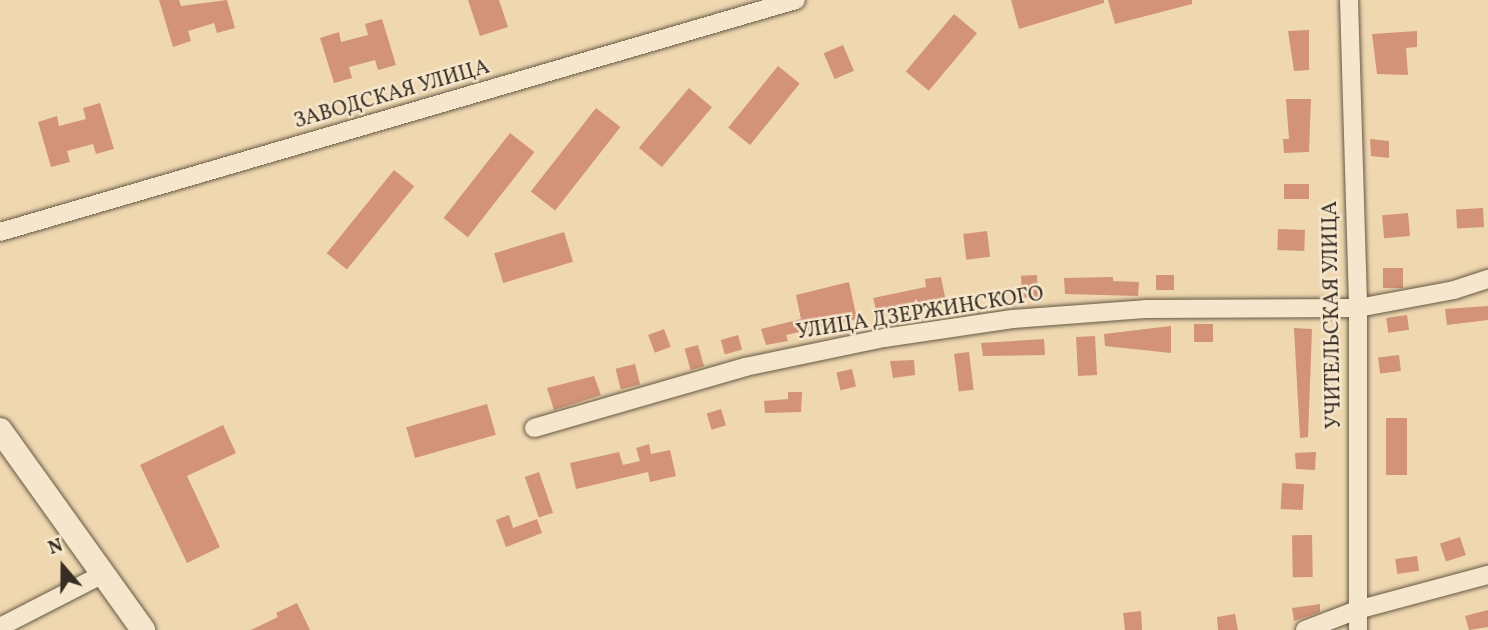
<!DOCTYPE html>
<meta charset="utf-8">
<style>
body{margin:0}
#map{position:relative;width:1488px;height:630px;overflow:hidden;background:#efd8b0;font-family:Vollkorn,serif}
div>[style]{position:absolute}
.building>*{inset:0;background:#d29378;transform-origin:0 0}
.roads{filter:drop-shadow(0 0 2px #665846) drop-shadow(0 0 2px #665846)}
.minor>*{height:18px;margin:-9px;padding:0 9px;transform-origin:9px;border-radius:9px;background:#f5e6cc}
.secondary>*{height:24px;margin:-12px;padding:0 12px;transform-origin:12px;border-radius:12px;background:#f5e6cc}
span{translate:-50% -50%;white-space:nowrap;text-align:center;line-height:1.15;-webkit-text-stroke:5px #f5e6cc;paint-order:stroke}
.street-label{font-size:21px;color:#382d22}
.north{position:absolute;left:28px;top:532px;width:70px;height:70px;-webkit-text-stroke:5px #f5e6cc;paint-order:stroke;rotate:340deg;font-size:19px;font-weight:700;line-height:28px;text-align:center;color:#382d22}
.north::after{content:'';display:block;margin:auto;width:24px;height:32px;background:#382d22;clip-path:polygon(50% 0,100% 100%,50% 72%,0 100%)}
</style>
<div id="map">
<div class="building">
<i style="clip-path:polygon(159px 0,179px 0,181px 6px,227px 0,235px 28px,217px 33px,214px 23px,188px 31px,191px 41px,173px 47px)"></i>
<i style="clip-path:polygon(468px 0,499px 0,508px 27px,480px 36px)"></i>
<i style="clip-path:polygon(1011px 0,1104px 0,1104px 3px,1019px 29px)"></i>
<i style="clip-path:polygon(1108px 0,1192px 0,1192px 4px,1115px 24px)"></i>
<i style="left:954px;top:14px;width:30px;height:75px;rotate:40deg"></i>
<i style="clip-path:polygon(382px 19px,396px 65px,378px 70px,375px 60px,349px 67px,352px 78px,334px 83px,320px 38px,339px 32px,341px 42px,368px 35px,365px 24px)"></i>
<i style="clip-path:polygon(1309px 30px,1309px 70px,1294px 71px,1288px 31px)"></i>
<i style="clip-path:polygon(1417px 31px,1417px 47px,1406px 48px,1408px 75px,1377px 74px,1372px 34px)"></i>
<i style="left:843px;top:45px;width:28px;height:21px;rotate:67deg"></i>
<i style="left:778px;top:66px;width:28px;height:79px;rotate:39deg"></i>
<i style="left:689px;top:88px;width:30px;height:78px;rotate:40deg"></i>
<i style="clip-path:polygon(1286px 99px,1311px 99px,1309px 152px,1284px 153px,1283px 139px,1289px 139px)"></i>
<i style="clip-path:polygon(100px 103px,114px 149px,96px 154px,93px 144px,67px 151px,70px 162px,51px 167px,38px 122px,57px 116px,59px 126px,86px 119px,83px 108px)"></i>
<i style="left:596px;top:108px;width:31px;height:106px;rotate:38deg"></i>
<i style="left:510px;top:133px;width:31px;height:108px;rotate:38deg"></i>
<i style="clip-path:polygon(1370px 139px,1389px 141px,1389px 158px,1371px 156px)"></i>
<i style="left:394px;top:170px;width:26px;height:107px;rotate:39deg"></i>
<i style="left:1284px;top:184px;width:25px;height:15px"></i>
<i style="left:1483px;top:208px;width:19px;height:27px;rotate:87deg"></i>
<i style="left:1408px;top:213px;width:23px;height:26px;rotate:85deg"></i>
<i style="left:1278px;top:229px;width:27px;height:21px;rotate:2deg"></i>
<i style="left:987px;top:231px;width:26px;height:24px;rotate:83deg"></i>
<i style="left:564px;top:232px;width:31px;height:73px;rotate:73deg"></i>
<i style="left:1383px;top:268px;width:20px;height:20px"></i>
<i style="left:1037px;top:275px;width:22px;height:16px;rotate:87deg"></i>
<i style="left:1156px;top:275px;width:18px;height:15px"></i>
<i style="clip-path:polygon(941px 277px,946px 302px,878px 317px,873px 298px,926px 287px,925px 279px)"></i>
<i style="clip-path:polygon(1113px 277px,1113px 281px,1139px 282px,1138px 296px,1065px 294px,1064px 278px)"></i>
<i style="clip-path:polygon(849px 282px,857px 319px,786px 335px,788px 341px,766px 345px,761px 329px,801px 319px,796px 295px)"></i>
<i style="clip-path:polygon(1488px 306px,1488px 320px,1447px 325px,1445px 309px)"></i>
<i style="left:1407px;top:315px;width:15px;height:21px;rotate:82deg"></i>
<i style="left:1194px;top:324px;width:19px;height:18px"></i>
<i style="clip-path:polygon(1171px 326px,1171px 353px,1105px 346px,1104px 334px)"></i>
<i style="clip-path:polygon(1294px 328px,1312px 329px,1308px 437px,1300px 438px)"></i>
<i style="left:664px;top:329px;width:19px;height:17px;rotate:69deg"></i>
<i style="left:738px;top:335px;width:15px;height:18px;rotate:74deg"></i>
<i style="left:1095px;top:336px;width:39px;height:19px;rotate:87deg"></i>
<i style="clip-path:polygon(1044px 339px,1045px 355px,983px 356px,981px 343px)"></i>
<i style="left:698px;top:345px;width:22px;height:14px;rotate:74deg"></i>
<i style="left:969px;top:352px;width:38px;height:15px;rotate:83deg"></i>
<i style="left:1399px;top:355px;width:16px;height:21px;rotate:83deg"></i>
<i style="clip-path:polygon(914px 360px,915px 375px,893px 378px,890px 361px)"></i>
<i style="left:635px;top:364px;width:21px;height:20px;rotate:76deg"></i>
<i style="left:852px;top:369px;width:18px;height:16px;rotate:77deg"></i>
<i style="clip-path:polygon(594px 376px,601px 395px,554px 410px,547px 388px)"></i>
<i style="clip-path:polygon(788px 392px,802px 392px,801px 412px,765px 413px,764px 401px,788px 399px)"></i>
<i style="left:487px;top:404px;width:32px;height:84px;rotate:74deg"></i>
<i style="left:721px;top:409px;width:17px;height:15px;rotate:73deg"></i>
<i style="left:1386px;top:418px;width:21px;height:57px"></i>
<i style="clip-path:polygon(223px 425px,236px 453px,187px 476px,220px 547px,187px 563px,140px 465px)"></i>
<i style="clip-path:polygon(649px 444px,651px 454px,670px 450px,676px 476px,650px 482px,648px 472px,576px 489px,570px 463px,619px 452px,623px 465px,640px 461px,636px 448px)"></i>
<i style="clip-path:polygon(1316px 452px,1315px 470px,1296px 469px,1295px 453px)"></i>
<i style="left:539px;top:472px;width:43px;height:15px;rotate:71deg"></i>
<i style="left:1282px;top:483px;width:22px;height:26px;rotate:3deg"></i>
<i style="clip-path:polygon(509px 515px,513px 528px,537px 519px,542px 533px,506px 547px,496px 520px)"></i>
<i style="left:1312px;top:535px;width:42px;height:20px;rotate:89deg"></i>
<i style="left:1460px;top:537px;width:19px;height:21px;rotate:72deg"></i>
<i style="left:1417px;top:556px;width:15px;height:22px;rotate:82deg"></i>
<i style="clip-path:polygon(297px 603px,310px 630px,251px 630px,278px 617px,276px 613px)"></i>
<i style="clip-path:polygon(1320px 604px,1320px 612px,1294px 621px,1292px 608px)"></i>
<i style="clip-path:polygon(1488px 610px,1488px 627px,1469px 630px,1465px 616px)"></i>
<i style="clip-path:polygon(1141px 611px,1142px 630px,1125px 630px,1123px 613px)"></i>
<i style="clip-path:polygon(1235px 614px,1238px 630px,1218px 630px,1217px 617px)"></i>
</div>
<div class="roads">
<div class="minor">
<i style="left:1349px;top:0;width:308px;rotate:88.3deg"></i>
<i style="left:1358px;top:308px;width:322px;rotate:90deg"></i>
<i style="left:0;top:232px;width:829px;rotate:-16.25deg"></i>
<i style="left:534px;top:428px;width:220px;rotate:-16.1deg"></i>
<i style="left:745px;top:367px;width:142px;rotate:-11.8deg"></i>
<i style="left:884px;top:338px;width:130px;rotate:-8.4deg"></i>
<i style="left:1013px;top:319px;width:132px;rotate:-4.3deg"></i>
<i style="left:1145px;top:309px;width:213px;rotate:-0.3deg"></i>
<i style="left:1358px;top:308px;width:98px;rotate:-10.6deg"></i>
<i style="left:1454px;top:290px;width:36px;rotate:-18deg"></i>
<i style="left:0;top:627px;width:116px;rotate:-27.2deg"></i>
<i style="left:1305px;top:630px;width:56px;rotate:-21deg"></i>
<i style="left:1357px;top:610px;width:136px;rotate:-15deg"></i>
</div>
<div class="secondary">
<i style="left:0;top:430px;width:246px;rotate:54.4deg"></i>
</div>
</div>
<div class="street-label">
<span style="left:392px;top:95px;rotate:-16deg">ЗАВОДСКАЯ УЛИЦА</span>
<span style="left:920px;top:314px;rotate:-9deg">УЛИЦА ДЗЕРЖИНСКОГО</span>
<span style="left:1333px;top:315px;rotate:-91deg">УЧИТЕЛЬСКАЯ УЛИЦА</span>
</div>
<div class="north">N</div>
</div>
